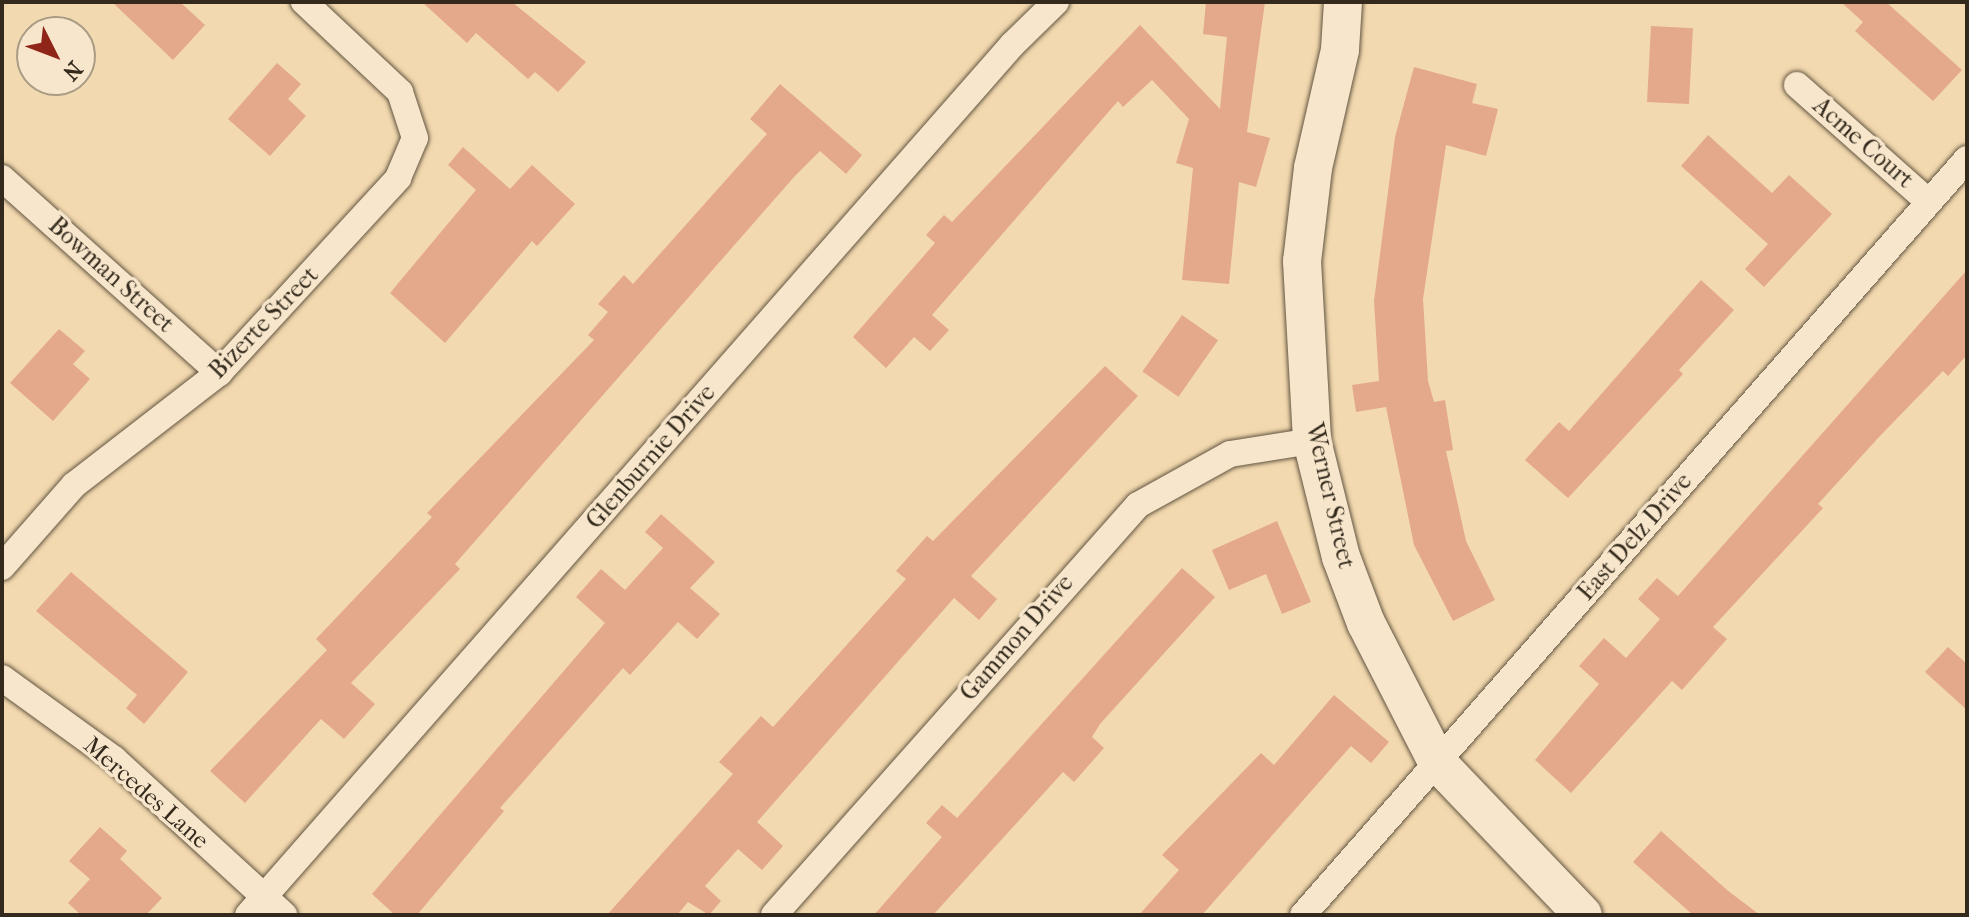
<!DOCTYPE html>
<style>
body{margin:0}
#map{position:relative;width:1969px;height:917px;overflow:hidden;background:#f3d9af;font-family:"IM FELL French Canon",serif}
div>[style]{position:absolute}
.building>*{inset:0;background:#e4a98a;transform-origin:0 0}
.roads{filter:drop-shadow(0 0 2px #635642) drop-shadow(0 0 2px #635642)}
.street>*{height:26px;margin:-13px;padding:0 13px;transform-origin:13px;border-radius:13px;background:#f7e6cb}
.secondary>*{height:38px;margin:-19px;padding:0 19px;transform-origin:19px;border-radius:19px;background:#f7e6cb}
span{translate:-50% -50%;white-space:nowrap;text-align:center;line-height:1.15;-webkit-text-stroke:7px #f7e6cb;paint-order:stroke}
.street-label{font-size:24px;color:#332a1d}
.frame{position:absolute;inset:0;border:4px solid #332a1d;pointer-events:none}
.north{position:absolute;left:16px;top:16px;width:80px;height:80px;box-sizing:border-box;background:#f7e6cb;border:2px solid #a99b85;border-radius:50%;rotate:132deg;font-size:22px;font-weight:700;line-height:32px;text-align:center;color:#332a1d}
.north::after{content:'';display:block;margin:auto;width:28px;height:36px;background:#8f2418;clip-path:polygon(50% 0,100% 100%,50% 72%,0 100%)}
</style>
<div id="map">
<div class="building">
<i style="clip-path:polygon(112px 2px,180px 2px,205px 25px,173px 60px)"></i>
<i style="clip-path:polygon(422px 2px,512px 2px,586px 62px,558px 92px,535px 72px,528px 79px,476px 33px,467px 43px)"></i>
<i style="clip-path:polygon(1206px 2px,1265px 2px,1247px 132px,1270px 138px,1256px 187px,1239px 182px,1229px 284px,1182px 280px,1193px 168px,1176px 163px,1189px 119px,1152px 80px,1123px 107px,1118px 101px,932px 315px,949px 330px,930px 351px,914px 337px,886px 368px,853px 337px,935px 243px,926px 235px,944px 215px,952px 222px,1140px 25px,1220px 109px,1227px 37px,1203px 34px)"></i>
<i style="clip-path:polygon(1841px 2px,1886px 2px,1962px 70px,1933px 101px,1855px 31px,1863px 22px)"></i>
<i style="left:1651px;top:26px;width:42px;height:76px;rotate:3deg"></i>
<i style="clip-path:polygon(277px 63px,301px 84px,288px 99px,306px 116px,270px 156px,228px 119px)"></i>
<i style="clip-path:polygon(1414px 67px,1477px 84px,1472px 103px,1498px 109px,1486px 156px,1446px 145px,1423px 299px,1428px 381px,1434px 402px,1445px 400px,1453px 450px,1446px 451px,1466px 541px,1495px 600px,1453px 621px,1414px 545px,1386px 407px,1356px 412px,1352px 385px,1379px 381px,1374px 301px,1395px 137px)"></i>
<i style="clip-path:polygon(780px 84px,862px 155px,846px 174px,820px 151px,794px 177px,455px 564px,460px 569px,351px 683px,375px 704px,344px 739px,321px 719px,245px 803px,210px 771px,327px 650px,316px 639px,432px 517px,427px 513px,594px 340px,588px 335px,608px 312px,598px 304px,624px 275px,633px 284px,767px 134px,750px 119px)"></i>
<i style="clip-path:polygon(1708px 135px,1772px 193px,1789px 175px,1832px 214px,1764px 287px,1745px 269px,1768px 244px,1681px 166px)"></i>
<i style="clip-path:polygon(463px 147px,510px 189px,532px 165px,575px 204px,537px 246px,532px 241px,445px 343px,390px 293px,476px 190px,448px 165px)"></i>
<i style="clip-path:polygon(1967px 270px,1967px 355px,1948px 376px,1943px 371px,1879px 437px,1818px 504px,1823px 508px,1713px 627px,1727px 639px,1682px 690px,1672px 681px,1571px 793px,1535px 760px,1599px 684px,1579px 666px,1604px 638px,1626px 658px,1660px 619px,1638px 599px,1657px 578px,1678px 596px)"></i>
<i style="clip-path:polygon(1701px 280px,1734px 310px,1679px 370px,1683px 374px,1568px 498px,1525px 460px,1559px 422px,1569px 431px)"></i>
<i style="left:1182px;top:315px;width:44px;height:69px;rotate:35deg"></i>
<i style="clip-path:polygon(59px 329px,85px 351px,73px 364px,90px 379px,53px 421px,10px 383px)"></i>
<i style="clip-path:polygon(1105px 366px,1138px 396px,971px 576px,997px 599px,979px 620px,954px 598px,757px 822px,783px 846px,762px 870px,738px 849px,705px 886px,721px 901px,709px 915px,688px 902px,677px 915px,607px 915px,733px 774px,719px 762px,761px 716px,773px 727px,906px 579px,896px 571px,927px 536px,933px 541px)"></i>
<i style="clip-path:polygon(661px 514px,715px 562px,690px 588px,720px 614px,697px 639px,678px 622px,630px 675px,623px 668px,500px 808px,504px 811px,417px 915px,395px 915px,372px 894px,605px 623px,576px 597px,601px 569px,625px 590px,663px 548px,645px 532px)"></i>
<i style="clip-path:polygon(1277px 521px,1311px 602px,1282px 614px,1266px 574px,1229px 590px,1212px 550px)"></i>
<i style="clip-path:polygon(1182px 568px,1215px 597px,1100px 724px,1092px 737px,1104px 748px,1074px 782px,1063px 772px,933px 915px,874px 915px,942px 837px,926px 823px,942px 805px,957px 818px)"></i>
<i style="clip-path:polygon(71px 572px,188px 672px,144px 724px,126px 708px,137px 695px,36px 611px)"></i>
<i style="clip-path:polygon(1948px 647px,1967px 664px,1967px 710px,1925px 672px)"></i>
<i style="clip-path:polygon(1334px 695px,1389px 742px,1371px 763px,1351px 746px,1202px 915px,1139px 915px,1179px 870px,1162px 855px,1261px 753px,1274px 765px)"></i>
<i style="clip-path:polygon(100px 827px,127px 851px,120px 859px,162px 898px,146px 915px,81px 915px,68px 903px,90px 879px,69px 861px)"></i>
<i style="clip-path:polygon(1661px 831px,1727px 890px,1760px 915px,1693px 915px,1633px 862px)"></i>
</div>
<div class="roads">
<div class="street">
<i style="left:1797px;top:85px;width:176px;rotate:41.6deg"></i>
<i style="left:2px;top:178px;width:292px;rotate:41.9deg"></i>
<i style="left:2px;top:567px;width:109px;rotate:-48.7deg"></i>
<i style="left:74px;top:485px;width:183px;rotate:-37.7deg"></i>
<i style="left:219px;top:373px;width:265px;rotate:-47.4deg"></i>
<i style="left:398px;top:178px;width:43px;rotate:-67deg"></i>
<i style="left:415px;top:138px;width:48px;rotate:-108.1deg"></i>
<i style="left:400px;top:92px;width:132px;rotate:-136.8deg"></i>
<i style="left:2px;top:678px;width:138px;rotate:35.9deg"></i>
<i style="left:114px;top:759px;width:231px;rotate:42.5deg"></i>
<i style="left:248px;top:915px;width:1159px;rotate:-48.71deg"></i>
<i style="left:1013px;top:44px;width:60px;rotate:-44.3deg"></i>
<i style="left:774px;top:915px;width:548px;rotate:-48.4deg"></i>
<i style="left:1138px;top:505px;width:105px;rotate:-29deg"></i>
<i style="left:1230px;top:454px;width:83px;rotate:-9deg"></i>
<i style="left:1303px;top:915px;width:1006px;rotate:-48.71deg"></i>
</div>
<div class="secondary">
<i style="left:1343px;top:2px;width:48px;rotate:93.6deg"></i>
<i style="left:1340px;top:50px;width:121px;rotate:102.9deg"></i>
<i style="left:1313px;top:168px;width:94px;rotate:96.7deg"></i>
<i style="left:1302px;top:261px;width:180px;rotate:86.8deg"></i>
<i style="left:1312px;top:441px;width:120px;rotate:76deg"></i>
<i style="left:1341px;top:557px;width:71px;rotate:69.3deg"></i>
<i style="left:1366px;top:623px;width:156px;rotate:62.9deg"></i>
<i style="left:1437px;top:762px;width:211px;rotate:46.3deg"></i>
</div>
</div>
<div class="street-label">
<span style="left:1863px;top:143px;rotate:41deg">Acme Court</span>
<span style="left:111px;top:275px;rotate:42deg">Bowman Street</span>
<span style="left:264px;top:323px;rotate:-46deg">Bizerte Street</span>
<span style="left:651px;top:457px;rotate:-49deg">Glenburnie Drive</span>
<span style="left:1330px;top:496px;rotate:77deg">Werner Street</span>
<span style="left:1635px;top:537px;rotate:-49deg">East Delz Drive</span>
<span style="left:1017px;top:638px;rotate:-49deg">Gammon Drive</span>
<span style="left:146px;top:793px;rotate:41deg">Mercedes Lane</span>
</div>
<div class="frame"></div>
<div class="north">N</div>
</div>
